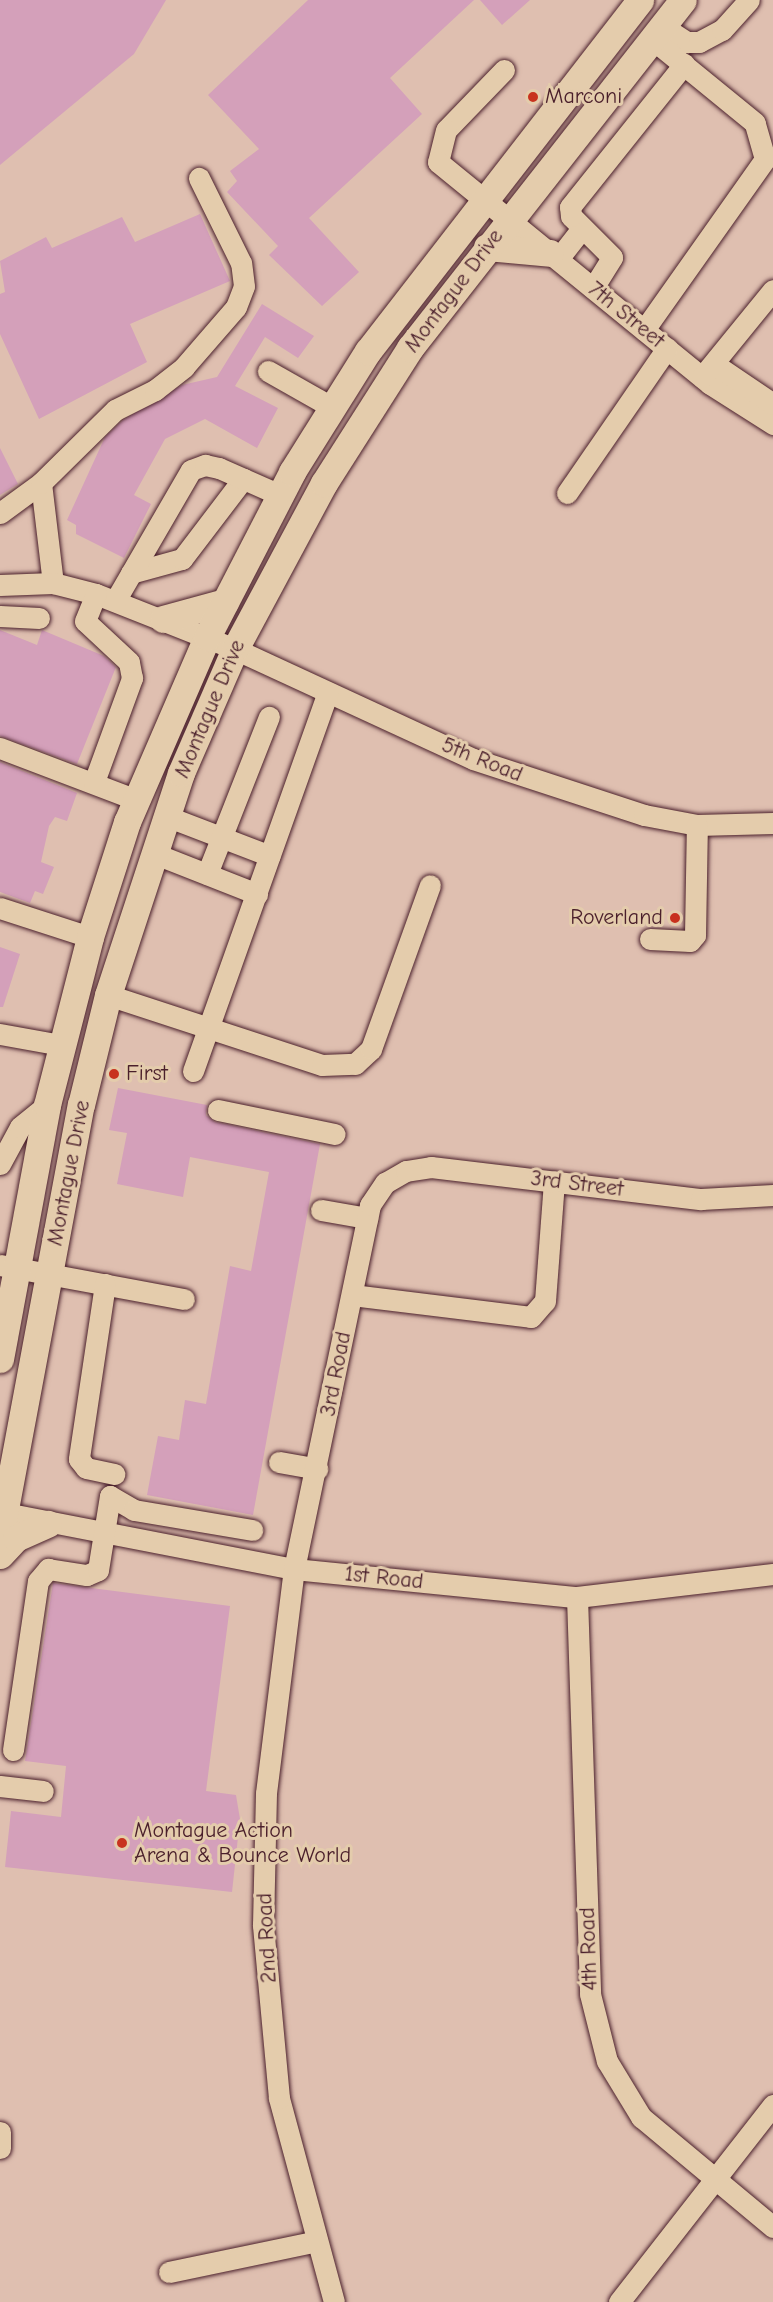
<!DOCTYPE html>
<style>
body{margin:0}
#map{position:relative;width:773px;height:2302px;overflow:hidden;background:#e4ccac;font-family:"Comic Neue",sans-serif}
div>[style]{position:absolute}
.built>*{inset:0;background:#dfbfb0;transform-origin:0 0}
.building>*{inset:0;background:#d4a0ba}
.roads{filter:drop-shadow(0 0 2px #4a1f2b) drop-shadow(0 0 2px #4a1f2b)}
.minor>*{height:21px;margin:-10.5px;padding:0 10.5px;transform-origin:10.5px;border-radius:10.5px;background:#e4ccac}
.major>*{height:27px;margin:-13.5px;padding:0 13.5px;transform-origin:13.5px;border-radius:13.5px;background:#e4ccac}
.dots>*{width:16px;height:16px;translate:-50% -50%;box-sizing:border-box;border:3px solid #e4ccac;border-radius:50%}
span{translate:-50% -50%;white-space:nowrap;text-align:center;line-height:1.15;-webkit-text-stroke:6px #e4ccac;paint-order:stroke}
.poi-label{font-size:22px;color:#4a1f2b}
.left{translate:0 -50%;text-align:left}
.right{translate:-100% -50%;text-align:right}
.street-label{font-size:22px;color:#4a1f2b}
</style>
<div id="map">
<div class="built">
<i style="left:0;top:0;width:773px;height:2302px"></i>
</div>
<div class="building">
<i style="clip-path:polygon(0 0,166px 0,134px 54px,0 165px)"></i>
<i style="clip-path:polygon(308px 0,474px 0,390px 78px,422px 114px,309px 218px,359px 272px,322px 306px,269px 255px,278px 246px,227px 192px,237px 181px,230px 171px,259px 149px,208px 95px)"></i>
<i style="clip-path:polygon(480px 0,530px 0,502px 25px)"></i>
<i style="clip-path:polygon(200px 214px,230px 281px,130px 324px,147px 362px,39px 419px,0 334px,0 294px,5px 292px,0 261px,46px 237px,52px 248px,122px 217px,135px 242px)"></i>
<i style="clip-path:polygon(262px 304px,314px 336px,298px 358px,265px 337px,235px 386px,278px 408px,257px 448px,205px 419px,165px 439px,134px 495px,151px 504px,124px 558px,76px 534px,76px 525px,67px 520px,105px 437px,123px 420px,182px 385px,217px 377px)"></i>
<i style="clip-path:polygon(0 448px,18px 484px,0 495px)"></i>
<i style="clip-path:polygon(0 630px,37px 645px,42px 630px,104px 656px,116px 667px,77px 764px,0 736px)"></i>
<i style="clip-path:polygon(0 762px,77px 793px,67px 821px,55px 817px,49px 826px,41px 862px,54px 867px,43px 894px,35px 891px,30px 903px,0 892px)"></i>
<i style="clip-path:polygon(0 947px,20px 954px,3px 1007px,0 1007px)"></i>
<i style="clip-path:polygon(118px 1088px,207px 1105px,206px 1115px,215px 1122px,320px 1144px,253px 1515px,147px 1495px,158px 1436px,179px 1440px,185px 1400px,206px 1404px,230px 1266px,251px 1271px,269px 1172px,190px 1157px,183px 1197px,117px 1184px,127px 1133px,109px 1130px)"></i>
<i style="clip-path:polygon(53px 1583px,230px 1606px,206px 1791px,236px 1795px,240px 1819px,232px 1892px,5px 1867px,11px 1811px,61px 1817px,66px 1766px,25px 1761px)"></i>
</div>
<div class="roads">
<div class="minor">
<i style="left:662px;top:26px;width:30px;rotate:33deg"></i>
<i style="left:687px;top:42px;width:12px"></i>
<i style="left:699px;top:42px;width:26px;rotate:-28deg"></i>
<i style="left:722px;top:30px;width:40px;rotate:-48deg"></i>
<i style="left:504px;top:70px;width:83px;rotate:134deg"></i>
<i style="left:446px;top:130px;width:33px;rotate:104deg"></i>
<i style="left:438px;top:162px;width:351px;rotate:39.2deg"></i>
<i style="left:710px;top:384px;width:75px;rotate:32.4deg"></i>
<i style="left:558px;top:259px;width:39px;rotate:-52deg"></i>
<i style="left:593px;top:288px;width:36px;rotate:-58deg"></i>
<i style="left:612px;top:257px;width:58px;rotate:-135deg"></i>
<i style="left:571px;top:216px;width:9px;rotate:-96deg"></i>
<i style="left:570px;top:207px;width:183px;rotate:-51.4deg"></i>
<i style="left:644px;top:330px;width:209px;rotate:-54.7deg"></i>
<i style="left:765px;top:159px;width:37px;rotate:-106deg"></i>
<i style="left:755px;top:123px;width:133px;rotate:-140.8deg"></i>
<i style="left:714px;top:364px;width:71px;rotate:34.1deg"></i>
<i style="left:268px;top:371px;width:75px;rotate:29.6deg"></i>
<i style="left:702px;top:377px;width:112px;rotate:-50.8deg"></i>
<i style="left:41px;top:483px;width:101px;rotate:83.2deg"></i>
<i style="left:567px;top:493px;width:176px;rotate:-55.4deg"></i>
<i style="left:0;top:513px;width:51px;rotate:-36.2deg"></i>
<i style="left:41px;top:483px;width:104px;rotate:-44.6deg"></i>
<i style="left:115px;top:410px;width:45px;rotate:-26.6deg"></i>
<i style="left:155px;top:390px;width:37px;rotate:-38deg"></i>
<i style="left:184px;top:367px;width:79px;rotate:-49.1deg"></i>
<i style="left:236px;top:307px;width:22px;rotate:-69deg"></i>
<i style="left:244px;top:286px;width:23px;rotate:-97deg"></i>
<i style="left:241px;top:263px;width:95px;rotate:-116.3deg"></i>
<i style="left:131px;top:573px;width:53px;rotate:-15.4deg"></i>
<i style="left:182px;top:559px;width:101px;rotate:-52.7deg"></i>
<i style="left:0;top:585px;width:53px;rotate:-2.2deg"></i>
<i style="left:53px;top:583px;width:44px;rotate:14.3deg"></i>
<i style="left:96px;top:594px;width:149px;rotate:21.6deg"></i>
<i style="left:235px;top:649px;width:262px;rotate:24.8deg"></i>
<i style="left:473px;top:759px;width:180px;rotate:18.1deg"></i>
<i style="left:644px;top:815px;width:54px;rotate:10.7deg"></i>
<i style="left:697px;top:825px;width:76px;rotate:-1.5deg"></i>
<i style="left:115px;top:601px;width:151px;rotate:-59.9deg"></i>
<i style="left:191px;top:470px;width:15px;rotate:-20deg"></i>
<i style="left:205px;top:465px;width:14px;rotate:12deg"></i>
<i style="left:219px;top:468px;width:67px;rotate:23.9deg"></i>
<i style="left:0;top:616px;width:39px;rotate:3deg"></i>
<i style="left:0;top:748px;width:147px;rotate:20.8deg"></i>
<i style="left:94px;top:782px;width:111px;rotate:-69.9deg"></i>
<i style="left:132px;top:678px;width:16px;rotate:-101deg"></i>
<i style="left:129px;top:662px;width:60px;rotate:-137deg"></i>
<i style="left:85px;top:621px;width:29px;rotate:-68deg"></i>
<i style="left:166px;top:816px;width:111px;rotate:21deg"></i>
<i style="left:153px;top:853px;width:112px;rotate:21.5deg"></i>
<i style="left:207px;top:874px;width:169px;rotate:-68.5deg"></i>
<i style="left:0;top:908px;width:95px;rotate:17.9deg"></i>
<i style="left:650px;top:939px;width:40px;rotate:2.9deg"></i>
<i style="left:690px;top:941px;width:8px;rotate:-50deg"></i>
<i style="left:695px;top:935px;width:110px;rotate:-89deg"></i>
<i style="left:108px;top:995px;width:225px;rotate:18.1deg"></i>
<i style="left:322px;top:1065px;width:33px;rotate:-2deg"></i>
<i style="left:355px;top:1064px;width:22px;rotate:-43deg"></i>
<i style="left:371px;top:1049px;width:174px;rotate:-70.2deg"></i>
<i style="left:0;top:1034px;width:62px;rotate:10.2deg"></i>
<i style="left:193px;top:1071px;width:402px;rotate:-70.4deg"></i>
<i style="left:218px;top:1110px;width:119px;rotate:11.6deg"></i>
<i style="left:0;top:1164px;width:42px;rotate:-61.6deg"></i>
<i style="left:20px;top:1127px;width:35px;rotate:-39deg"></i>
<i style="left:321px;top:1210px;width:47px;rotate:9.9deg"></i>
<i style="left:0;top:1265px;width:187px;rotate:10.5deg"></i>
<i style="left:105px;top:1284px;width:177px;rotate:98.5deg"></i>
<i style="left:79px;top:1459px;width:11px;rotate:52deg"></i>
<i style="left:86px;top:1468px;width:29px;rotate:12deg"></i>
<i style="left:352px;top:1295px;width:180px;rotate:7deg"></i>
<i style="left:531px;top:1317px;width:21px;rotate:-49deg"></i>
<i style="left:545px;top:1301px;width:120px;rotate:-85.7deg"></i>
<i style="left:279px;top:1462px;width:39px;rotate:10deg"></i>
<i style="left:0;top:1512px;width:299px;rotate:11deg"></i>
<i style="left:294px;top:1569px;width:284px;rotate:5.7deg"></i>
<i style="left:577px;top:1597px;width:197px;rotate:-6.7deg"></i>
<i style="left:577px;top:1597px;width:397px;rotate:88.1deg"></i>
<i style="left:590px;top:1994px;width:69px;rotate:75.8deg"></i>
<i style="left:607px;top:2061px;width:66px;rotate:58.7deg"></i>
<i style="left:641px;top:2117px;width:172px;rotate:39.8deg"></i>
<i style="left:13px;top:1750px;width:171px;rotate:-81.6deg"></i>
<i style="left:38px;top:1581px;width:16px;rotate:-50deg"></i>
<i style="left:48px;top:1569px;width:39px;rotate:9deg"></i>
<i style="left:87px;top:1575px;width:12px;rotate:-24deg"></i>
<i style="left:98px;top:1570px;width:75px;rotate:-80.8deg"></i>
<i style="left:110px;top:1496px;width:28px;rotate:30deg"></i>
<i style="left:134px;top:1510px;width:120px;rotate:9.6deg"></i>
<i style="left:0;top:1786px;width:43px;rotate:6.6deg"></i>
<i style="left:0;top:2132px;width:16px;rotate:90deg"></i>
<i style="left:169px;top:2272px;width:151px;rotate:-11.8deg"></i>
<i style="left:334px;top:2302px;width:211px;rotate:-105.1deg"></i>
<i style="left:279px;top:2098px;width:174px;rotate:-95.3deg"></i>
<i style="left:263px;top:1925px;width:132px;rotate:-88.7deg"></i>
<i style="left:266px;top:1793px;width:226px;rotate:-82.9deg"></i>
<i style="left:294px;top:1569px;width:372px;rotate:-78.2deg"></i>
<i style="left:370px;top:1205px;width:27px;rotate:-56deg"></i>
<i style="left:385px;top:1183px;width:24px;rotate:-30deg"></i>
<i style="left:406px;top:1171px;width:25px;rotate:-9deg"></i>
<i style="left:431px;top:1167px;width:272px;rotate:6.8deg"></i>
<i style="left:701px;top:1199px;width:72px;rotate:-3.2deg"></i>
<i style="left:619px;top:2302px;width:250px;rotate:-52deg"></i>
</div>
<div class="major">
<i style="left:487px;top:247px;width:63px;rotate:5.4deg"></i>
<i style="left:163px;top:619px;width:64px;rotate:-15.3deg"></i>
<i style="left:0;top:1359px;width:258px;rotate:-79.5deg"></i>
<i style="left:47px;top:1105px;width:173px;rotate:-75.6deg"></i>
<i style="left:90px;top:937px;width:121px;rotate:-72.2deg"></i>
<i style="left:127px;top:822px;width:202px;rotate:-66.6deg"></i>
<i style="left:207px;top:637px;width:186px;rotate:-62.7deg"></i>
<i style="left:292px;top:472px;width:143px;rotate:-57.9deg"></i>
<i style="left:368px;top:351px;width:444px;rotate:-52.2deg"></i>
<i style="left:0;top:1536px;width:439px;rotate:-79.4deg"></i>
<i style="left:81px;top:1105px;width:113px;rotate:-76.2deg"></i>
<i style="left:108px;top:995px;width:234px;rotate:-71.8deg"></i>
<i style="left:181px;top:773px;width:135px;rotate:-66.5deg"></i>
<i style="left:235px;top:649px;width:188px;rotate:-61.8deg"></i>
<i style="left:324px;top:483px;width:160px;rotate:-57.5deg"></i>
<i style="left:410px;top:348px;width:442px;rotate:-51.9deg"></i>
<i style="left:0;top:1555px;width:23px;rotate:-47deg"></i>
<i style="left:16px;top:1538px;width:35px;rotate:-24deg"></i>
</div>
</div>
<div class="dots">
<i style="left:533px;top:97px;background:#c8321e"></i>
<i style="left:675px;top:918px;background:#c8321e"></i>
<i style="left:114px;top:1074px;background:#c8321e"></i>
<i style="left:122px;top:1843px;background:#c8321e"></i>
</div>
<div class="poi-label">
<span class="left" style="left:545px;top:97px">Marconi</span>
<span class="right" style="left:663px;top:918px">Roverland</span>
<span class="left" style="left:126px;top:1074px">First</span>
<span class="left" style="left:134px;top:1843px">Montague Action<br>Arena &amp; Bounce World</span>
</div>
<div class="street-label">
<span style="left:454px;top:291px;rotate:-53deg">Montague Drive</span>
<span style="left:626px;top:315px;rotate:39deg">7th Street</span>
<span style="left:210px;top:709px;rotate:-67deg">Montague Drive</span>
<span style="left:482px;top:760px;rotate:22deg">5th Road</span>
<span style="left:69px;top:1173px;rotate:-79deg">Montague Drive</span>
<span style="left:577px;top:1184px;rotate:7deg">3rd Street</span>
<span style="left:336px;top:1374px;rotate:-79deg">3rd Road</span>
<span style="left:384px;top:1578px;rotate:6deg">1st Road</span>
<span style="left:267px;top:1938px;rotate:-93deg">2nd Road</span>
<span style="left:589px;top:1949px;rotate:-92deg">4th Road</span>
</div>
</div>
